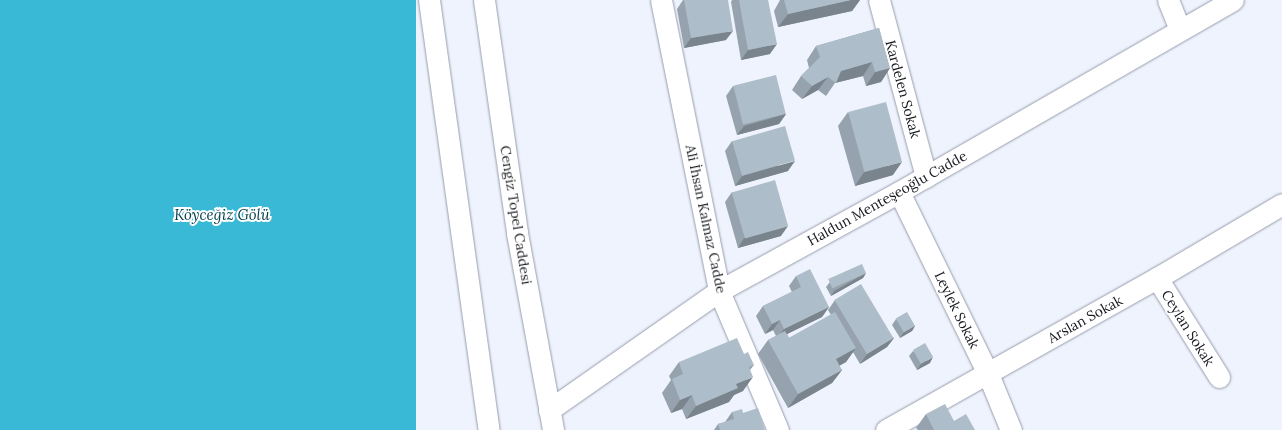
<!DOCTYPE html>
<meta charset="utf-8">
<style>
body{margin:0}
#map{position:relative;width:1282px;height:430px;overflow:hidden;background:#eff3fd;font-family:Lora,serif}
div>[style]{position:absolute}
.water>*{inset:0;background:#39b9d5;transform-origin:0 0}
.roads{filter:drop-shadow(0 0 1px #969cad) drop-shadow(0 0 1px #969cad)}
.minor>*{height:21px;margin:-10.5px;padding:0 10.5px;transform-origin:10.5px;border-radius:10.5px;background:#fff}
.wall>*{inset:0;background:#96a3ae}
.shaded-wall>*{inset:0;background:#7a848d}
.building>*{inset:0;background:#aebdca;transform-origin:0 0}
span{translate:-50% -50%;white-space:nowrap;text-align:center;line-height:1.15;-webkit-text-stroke:4px #fff;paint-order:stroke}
.street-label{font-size:14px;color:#17191f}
.water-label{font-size:15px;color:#023d49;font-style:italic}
</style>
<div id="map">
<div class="water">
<i style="left:0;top:0;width:416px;height:430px"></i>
</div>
<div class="roads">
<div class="minor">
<i style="left:429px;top:0;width:434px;rotate:82.1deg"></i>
<i style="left:484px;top:0;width:235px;rotate:81.9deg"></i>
<i style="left:517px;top:233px;width:200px;rotate:79.6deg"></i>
<i style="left:661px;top:0;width:297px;rotate:78.7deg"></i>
<i style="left:719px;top:291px;width:151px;rotate:67deg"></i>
<i style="left:879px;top:0;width:183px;rotate:75.1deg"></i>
<i style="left:1168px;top:0;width:32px;rotate:68deg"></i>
<i style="left:899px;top:192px;width:203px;rotate:63.9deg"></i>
<i style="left:988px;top:374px;width:61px;rotate:67.7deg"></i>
<i style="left:1157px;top:278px;width:117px;rotate:57.9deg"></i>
<i style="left:549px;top:410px;width:208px;rotate:-35deg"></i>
<i style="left:719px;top:291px;width:205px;rotate:-28.8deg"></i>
<i style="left:899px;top:192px;width:385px;rotate:-29.9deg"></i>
<i style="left:886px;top:430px;width:311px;rotate:-29.3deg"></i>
<i style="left:1157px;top:278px;width:145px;rotate:-30.6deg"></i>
</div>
</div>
<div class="wall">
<i style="clip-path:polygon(683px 0,728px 0,726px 40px,684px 48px,677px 9px)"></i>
<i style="clip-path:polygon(732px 0,768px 0,770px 54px,741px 60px,731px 2px)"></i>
<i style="clip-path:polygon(780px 0,860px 0,852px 11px,778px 27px,774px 11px)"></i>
<i style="clip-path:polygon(879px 28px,890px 68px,881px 82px,866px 86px,863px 76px,835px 83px,826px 96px,818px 90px,802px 99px,792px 90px,801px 76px,809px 68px,807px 60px,816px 46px)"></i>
<i style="clip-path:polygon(733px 86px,786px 114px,779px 124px,737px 135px,726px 96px)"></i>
<i style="clip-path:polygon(848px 112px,893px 175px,855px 186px,838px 126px)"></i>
<i style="clip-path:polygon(732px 141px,788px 171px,735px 186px,725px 151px)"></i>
<i style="clip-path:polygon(732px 192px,781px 236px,738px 248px,725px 202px)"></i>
<i style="clip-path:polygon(866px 273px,863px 278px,831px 296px,826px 287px,830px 282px)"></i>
<i style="clip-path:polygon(796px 276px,829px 307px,822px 317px,787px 334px,789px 338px,831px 315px,828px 310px,835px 300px,894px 338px,887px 347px,860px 364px,853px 352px,846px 362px,839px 366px,842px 370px,832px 383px,788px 408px,758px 354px,768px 340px,776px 336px,773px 330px,765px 334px,756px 316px,763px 306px,792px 292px,789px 286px)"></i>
<i style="clip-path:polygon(896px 319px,915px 326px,912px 331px,900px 338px,892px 325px)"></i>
<i style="clip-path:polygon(913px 351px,930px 363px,917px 370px,909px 356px)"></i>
<i style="clip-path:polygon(679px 362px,754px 365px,750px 370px,743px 391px,734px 395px,729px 402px,686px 419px,682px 409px,671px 413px,662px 393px,671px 380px,669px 376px)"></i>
<i style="clip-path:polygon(732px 412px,743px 413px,765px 430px,714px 430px,718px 424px,725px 422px)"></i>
<i style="clip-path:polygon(926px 414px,954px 421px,975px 430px,918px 430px,916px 428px)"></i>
</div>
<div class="shaded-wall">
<i style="clip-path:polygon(851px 0,860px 0,852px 11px,778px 27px,788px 14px)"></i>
<i style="clip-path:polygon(733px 31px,726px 40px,684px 48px,691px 38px)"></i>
<i style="clip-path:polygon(777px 44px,770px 54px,741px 60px,748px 50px)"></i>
<i style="clip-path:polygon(872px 62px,863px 76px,835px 83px,841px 71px)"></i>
<i style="clip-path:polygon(890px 68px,881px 82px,866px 86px,875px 72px)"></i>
<i style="clip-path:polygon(828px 77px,818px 90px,802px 99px,812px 86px)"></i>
<i style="clip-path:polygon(786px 114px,779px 124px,737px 135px,744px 126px)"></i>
<i style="clip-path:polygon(795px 161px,788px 171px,735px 186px,742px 176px)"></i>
<i style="clip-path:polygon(902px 162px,893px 175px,855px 186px,864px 172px)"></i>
<i style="clip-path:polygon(788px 226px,781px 236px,738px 248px,744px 238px)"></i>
<i style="clip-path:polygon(866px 273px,863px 278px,831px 296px,834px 291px)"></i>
<i style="clip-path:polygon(829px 307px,822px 317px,777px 339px,784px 329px)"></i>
<i style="clip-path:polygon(780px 320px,773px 330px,765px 334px,772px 324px)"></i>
<i style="clip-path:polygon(915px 326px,912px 331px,900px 338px,903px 333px)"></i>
<i style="clip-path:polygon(894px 338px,887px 347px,860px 364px,867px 354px)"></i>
<i style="clip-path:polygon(856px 348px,846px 362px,826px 373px,836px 359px)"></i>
<i style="clip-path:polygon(933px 357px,930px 363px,917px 370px,921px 364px)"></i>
<i style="clip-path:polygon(842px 370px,832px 383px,788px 408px,798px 394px)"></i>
<i style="clip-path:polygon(753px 377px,743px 391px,734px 395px,729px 402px,686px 419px,696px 406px,736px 384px)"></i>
<i style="clip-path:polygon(692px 395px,682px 409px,671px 413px,680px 400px)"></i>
</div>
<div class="building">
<i style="clip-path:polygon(684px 0,728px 0,733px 31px,691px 38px)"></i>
<i style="clip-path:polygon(739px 0,768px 0,777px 44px,748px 50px)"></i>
<i style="clip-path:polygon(784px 0,851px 0,788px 14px)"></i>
<i style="clip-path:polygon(879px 28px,890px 68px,875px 72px,872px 62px,841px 71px,836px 83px,828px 77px,812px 86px,801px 76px,820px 57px,816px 46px)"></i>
<i style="left:776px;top:75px;width:40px;height:44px;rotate:76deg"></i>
<i style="left:886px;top:102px;width:62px;height:39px;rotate:75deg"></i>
<i style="left:785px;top:126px;width:36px;height:55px;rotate:74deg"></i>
<i style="left:775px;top:180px;width:48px;height:45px;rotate:74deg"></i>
<i style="left:862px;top:264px;width:10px;height:37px;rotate:66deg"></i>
<i style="clip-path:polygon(810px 269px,829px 307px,784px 329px,780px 320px,772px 324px,763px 306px,801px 287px,796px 276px)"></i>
<i style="left:861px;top:284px;width:63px;height:31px;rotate:59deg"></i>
<i style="clip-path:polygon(835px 312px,856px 348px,836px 359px,842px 370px,798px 394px,768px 340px,785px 331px,789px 338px)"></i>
<i style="left:907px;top:312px;width:16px;height:13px;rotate:60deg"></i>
<i style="clip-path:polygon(737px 338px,744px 354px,748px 352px,754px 365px,749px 367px,753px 377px,736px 384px,738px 388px,696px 406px,692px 395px,680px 400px,672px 379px,683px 374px,679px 362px)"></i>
<i style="left:925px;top:343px;width:16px;height:14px;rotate:60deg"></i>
<i style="clip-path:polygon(945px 404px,954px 421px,966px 414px,975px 430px,934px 430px,926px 414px)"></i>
<i style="clip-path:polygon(758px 408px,765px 430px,720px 430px,718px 424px,734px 419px,732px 412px,742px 409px,743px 413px)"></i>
</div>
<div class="street-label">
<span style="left:903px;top:89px;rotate:75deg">Kardelen Sokak</span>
<span style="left:887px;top:198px;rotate:-29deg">Haldun Menteşeoğlu Cadde</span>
<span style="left:516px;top:215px;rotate:81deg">Cengiz Topel Caddesi</span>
<span style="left:706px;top:219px;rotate:78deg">Ali İhsan Kalmaz Cadde</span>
<span style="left:957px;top:310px;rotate:64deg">Leylek Sokak</span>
<span style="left:1085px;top:319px;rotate:-29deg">Arslan Sokak</span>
<span style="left:1188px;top:328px;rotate:58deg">Ceylan Sokak</span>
</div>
<div class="water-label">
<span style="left:222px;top:215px">Köyceğiz Gölü</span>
</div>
</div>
